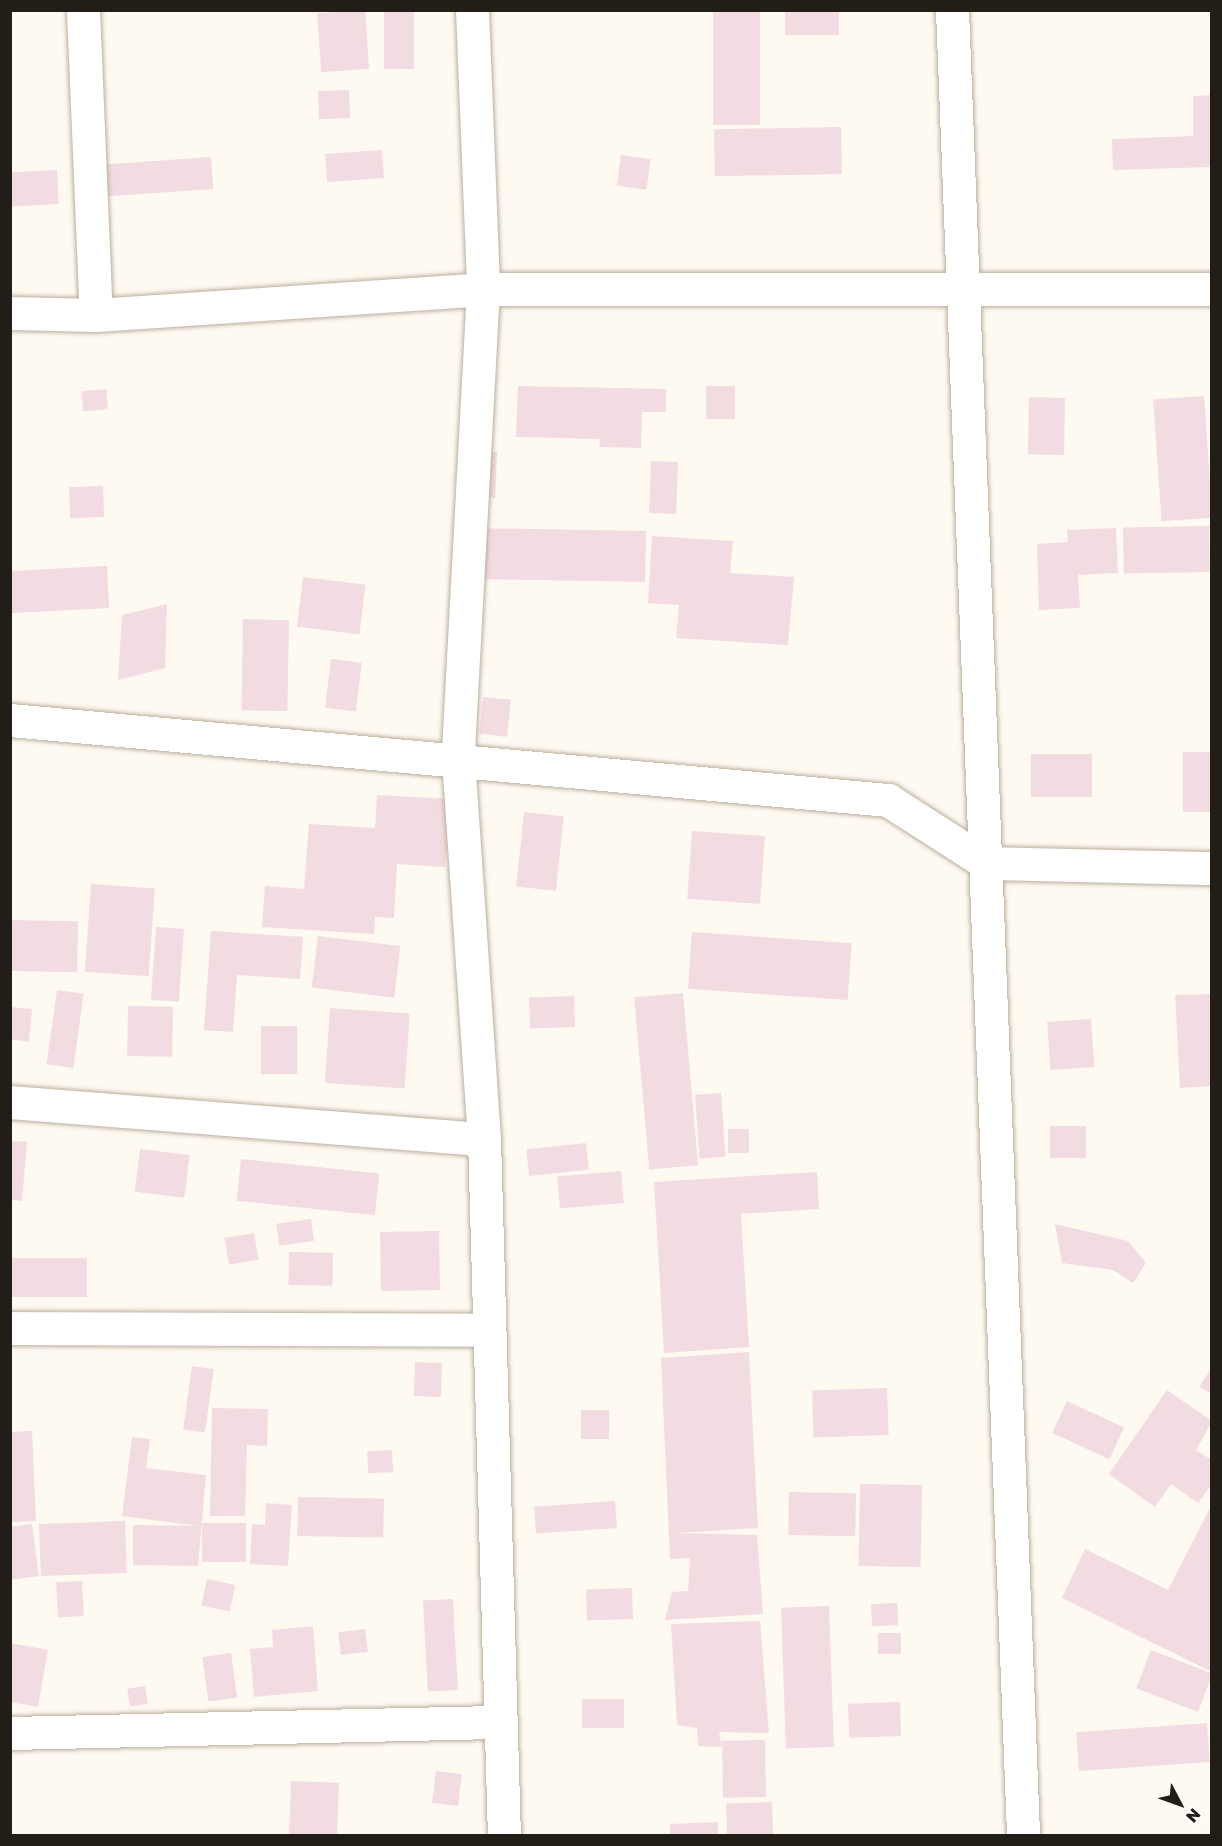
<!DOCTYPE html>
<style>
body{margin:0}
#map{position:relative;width:1222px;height:1846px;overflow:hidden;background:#fef9f1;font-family:"Golos Text",sans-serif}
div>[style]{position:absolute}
.building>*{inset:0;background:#f3dbe2;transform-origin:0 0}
.roads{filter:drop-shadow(0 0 2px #baae9d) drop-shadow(0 0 2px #baae9d)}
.minor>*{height:33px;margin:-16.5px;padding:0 16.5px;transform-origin:16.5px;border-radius:16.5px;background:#fff}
span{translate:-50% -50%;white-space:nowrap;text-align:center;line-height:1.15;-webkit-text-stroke:4.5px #fff;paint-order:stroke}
.frame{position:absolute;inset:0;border:12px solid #221e17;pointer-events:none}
.north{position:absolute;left:1150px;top:1774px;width:60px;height:60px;-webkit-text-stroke:4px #fff;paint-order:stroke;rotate:131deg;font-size:16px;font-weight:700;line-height:24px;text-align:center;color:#221e17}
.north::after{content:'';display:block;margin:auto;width:21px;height:27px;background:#221e17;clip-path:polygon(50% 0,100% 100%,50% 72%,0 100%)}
</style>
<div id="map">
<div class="building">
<i style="left:365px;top:10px;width:59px;height:48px;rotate:86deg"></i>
<i style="left:384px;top:10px;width:30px;height:59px"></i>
<i style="left:713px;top:10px;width:47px;height:115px"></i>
<i style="left:785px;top:10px;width:54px;height:25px"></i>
<i style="left:349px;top:90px;width:28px;height:31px;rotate:88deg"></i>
<i style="clip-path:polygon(1212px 95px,1212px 167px,1113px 170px,1112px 139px,1193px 136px,1193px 96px)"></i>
<i style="left:841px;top:127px;width:47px;height:127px;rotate:89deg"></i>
<i style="left:382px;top:150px;width:28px;height:57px;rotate:86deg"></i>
<i style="left:621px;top:155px;width:30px;height:31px;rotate:8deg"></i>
<i style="left:211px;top:157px;width:32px;height:113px;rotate:86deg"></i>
<i style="left:57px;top:170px;width:34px;height:47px;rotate:87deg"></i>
<i style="clip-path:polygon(518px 386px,666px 389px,666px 412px,642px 412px,641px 448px,599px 447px,600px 439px,516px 437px)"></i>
<i style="left:706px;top:386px;width:29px;height:33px"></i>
<i style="left:106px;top:389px;width:20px;height:25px;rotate:84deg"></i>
<i style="left:1204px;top:396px;width:122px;height:51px;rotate:86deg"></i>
<i style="left:1065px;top:398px;width:57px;height:36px;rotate:91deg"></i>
<i style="left:465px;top:451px;width:32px;height:46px;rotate:2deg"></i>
<i style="left:651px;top:461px;width:27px;height:52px;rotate:2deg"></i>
<i style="left:103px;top:486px;width:31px;height:34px;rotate:88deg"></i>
<i style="left:1209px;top:526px;width:46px;height:86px;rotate:89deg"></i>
<i style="left:473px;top:528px;width:173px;height:51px;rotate:1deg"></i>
<i style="clip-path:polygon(1116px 528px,1118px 573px,1078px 575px,1080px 608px,1039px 610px,1037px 544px,1068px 542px,1067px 530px)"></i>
<i style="clip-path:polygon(652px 536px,733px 541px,730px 573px,794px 577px,788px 645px,676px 638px,679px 605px,648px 603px)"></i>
<i style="left:107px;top:566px;width:42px;height:97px;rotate:87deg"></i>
<i style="left:303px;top:577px;width:63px;height:50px;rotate:7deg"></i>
<i style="clip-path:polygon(167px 604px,165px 668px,118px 680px,122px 615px)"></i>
<i style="left:289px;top:620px;width:91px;height:46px;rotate:91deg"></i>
<i style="left:331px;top:659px;width:31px;height:49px;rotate:7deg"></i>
<i style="left:483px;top:697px;width:28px;height:37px;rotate:6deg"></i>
<i style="left:1183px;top:752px;width:29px;height:60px"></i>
<i style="left:1031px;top:754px;width:61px;height:43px"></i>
<i style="clip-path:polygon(377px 795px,450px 799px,445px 867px,397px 864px,394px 918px,375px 917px,374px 934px,262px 927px,265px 886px,304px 889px,309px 824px,375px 828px)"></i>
<i style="left:524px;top:812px;width:40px;height:75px;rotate:6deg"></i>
<i style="left:692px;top:831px;width:73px;height:68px;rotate:4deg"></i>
<i style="left:91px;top:884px;width:64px;height:88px;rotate:4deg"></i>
<i style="left:10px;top:920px;width:68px;height:51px;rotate:1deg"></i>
<i style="left:156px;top:927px;width:28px;height:73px;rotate:4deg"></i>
<i style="clip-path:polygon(211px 931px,303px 937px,300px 979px,237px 975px,233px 1032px,204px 1030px)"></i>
<i style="left:692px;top:932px;width:160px;height:57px;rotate:4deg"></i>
<i style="left:318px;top:936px;width:83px;height:52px;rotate:7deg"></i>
<i style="left:57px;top:990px;width:27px;height:75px;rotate:8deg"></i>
<i style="left:683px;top:993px;width:173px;height:49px;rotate:85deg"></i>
<i style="clip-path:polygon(1212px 994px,1212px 1086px,1180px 1088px,1175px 995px)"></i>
<i style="left:574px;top:996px;width:31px;height:45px;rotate:88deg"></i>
<i style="left:128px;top:1006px;width:45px;height:50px;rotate:1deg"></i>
<i style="clip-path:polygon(10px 1007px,32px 1009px,29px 1042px,10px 1039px)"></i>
<i style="left:330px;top:1008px;width:80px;height:75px;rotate:4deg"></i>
<i style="left:1091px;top:1019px;width:48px;height:44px;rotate:86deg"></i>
<i style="left:297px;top:1026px;width:48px;height:36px;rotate:90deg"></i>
<i style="left:721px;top:1093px;width:64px;height:26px;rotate:86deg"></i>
<i style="left:1086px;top:1126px;width:32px;height:36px;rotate:90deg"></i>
<i style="left:749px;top:1129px;width:24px;height:21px;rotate:90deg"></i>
<i style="clip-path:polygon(10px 1141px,27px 1142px,22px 1201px,10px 1200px)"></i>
<i style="left:586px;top:1143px;width:27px;height:60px;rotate:84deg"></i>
<i style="left:140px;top:1149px;width:50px;height:43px;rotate:7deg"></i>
<i style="left:241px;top:1159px;width:139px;height:42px;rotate:6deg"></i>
<i style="left:621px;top:1171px;width:32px;height:64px;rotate:85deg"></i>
<i style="clip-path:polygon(817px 1172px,819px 1209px,741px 1214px,749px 1347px,664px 1353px,654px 1182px)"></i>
<i style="left:311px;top:1219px;width:22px;height:35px;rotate:82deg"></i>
<i style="clip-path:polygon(1055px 1224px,1128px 1241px,1146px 1263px,1133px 1283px,1113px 1270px,1062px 1263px)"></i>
<i style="left:439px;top:1231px;width:59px;height:59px;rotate:89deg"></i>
<i style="left:254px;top:1233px;width:27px;height:30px;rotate:80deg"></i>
<i style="left:289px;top:1252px;width:44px;height:33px;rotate:1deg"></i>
<i style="left:10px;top:1258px;width:77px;height:39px"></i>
<i style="clip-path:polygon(749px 1352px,758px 1528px,676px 1533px,757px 1535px,763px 1614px,665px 1620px,672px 1592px,688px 1591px,690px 1558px,670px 1559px,661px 1358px)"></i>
<i style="left:415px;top:1362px;width:27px;height:34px;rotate:2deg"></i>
<i style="left:192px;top:1366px;width:22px;height:64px;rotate:8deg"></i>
<i style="clip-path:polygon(1212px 1367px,1212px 1394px,1199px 1387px)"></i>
<i style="left:887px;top:1388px;width:47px;height:75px;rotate:88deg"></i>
<i style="clip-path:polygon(1167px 1390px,1212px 1421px,1196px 1450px,1212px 1460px,1212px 1484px,1198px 1503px,1171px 1484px,1155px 1507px,1109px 1474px)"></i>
<i style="left:1067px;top:1401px;width:63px;height:35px;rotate:25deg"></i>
<i style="clip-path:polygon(212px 1408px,268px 1409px,267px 1446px,247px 1445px,245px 1516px,210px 1516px)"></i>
<i style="left:581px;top:1410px;width:28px;height:29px"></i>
<i style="clip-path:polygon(32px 1431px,36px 1521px,10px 1522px,10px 1432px)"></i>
<i style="clip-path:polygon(132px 1437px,150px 1439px,146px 1468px,206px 1475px,198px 1566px,133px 1565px,133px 1525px,199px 1526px,122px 1516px)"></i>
<i style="left:392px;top:1450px;width:22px;height:25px;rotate:87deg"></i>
<i style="left:860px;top:1484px;width:62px;height:82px;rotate:1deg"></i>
<i style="left:789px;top:1492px;width:67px;height:43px;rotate:1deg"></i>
<i style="left:298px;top:1497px;width:86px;height:39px;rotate:1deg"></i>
<i style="left:615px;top:1501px;width:27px;height:81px;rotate:86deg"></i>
<i style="clip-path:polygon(266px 1503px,292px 1505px,288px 1566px,250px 1564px,252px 1524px,265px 1525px)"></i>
<i style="clip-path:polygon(1212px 1504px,1212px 1672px,1062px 1598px,1085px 1549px,1168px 1590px)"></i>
<i style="left:125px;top:1521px;width:52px;height:86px;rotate:88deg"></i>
<i style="left:246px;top:1523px;width:39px;height:44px;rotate:90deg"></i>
<i style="clip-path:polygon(32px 1524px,39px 1576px,10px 1580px,10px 1527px)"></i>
<i style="left:207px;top:1579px;width:29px;height:27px;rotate:12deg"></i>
<i style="left:82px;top:1581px;width:35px;height:26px;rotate:87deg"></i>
<i style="left:632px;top:1588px;width:31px;height:46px;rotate:88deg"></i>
<i style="left:453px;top:1599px;width:91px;height:30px;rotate:87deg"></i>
<i style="left:897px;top:1603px;width:22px;height:26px;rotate:87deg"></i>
<i style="left:829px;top:1606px;width:141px;height:48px;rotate:88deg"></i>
<i style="clip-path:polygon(760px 1621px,769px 1733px,719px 1732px,722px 1747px,698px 1746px,697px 1728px,677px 1725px,671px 1624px)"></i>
<i style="clip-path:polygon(313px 1626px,318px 1691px,254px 1697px,250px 1649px,273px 1647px,272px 1630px)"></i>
<i style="left:365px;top:1629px;width:23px;height:27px;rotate:83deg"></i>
<i style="left:878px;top:1633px;width:23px;height:21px"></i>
<i style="clip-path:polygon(10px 1643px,48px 1650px,38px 1707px,10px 1702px)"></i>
<i style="left:1151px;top:1650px;width:66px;height:41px;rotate:21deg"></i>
<i style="left:231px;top:1653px;width:45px;height:29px;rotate:82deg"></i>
<i style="left:145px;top:1686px;width:18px;height:18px;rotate:81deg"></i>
<i style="left:624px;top:1699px;width:29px;height:42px;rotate:90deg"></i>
<i style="left:900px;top:1702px;width:34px;height:52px;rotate:88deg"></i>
<i style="left:1207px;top:1723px;width:39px;height:131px;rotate:86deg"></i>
<i style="left:765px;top:1740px;width:57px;height:43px;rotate:89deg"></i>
<i style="left:436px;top:1771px;width:26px;height:32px;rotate:7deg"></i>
<i style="left:291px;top:1781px;width:48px;height:55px;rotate:2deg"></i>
<i style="left:772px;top:1802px;width:34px;height:46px;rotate:88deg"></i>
<i style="clip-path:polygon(718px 1822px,718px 1836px,670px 1836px,670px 1824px)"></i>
</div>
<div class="roads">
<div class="minor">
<i style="left:83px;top:10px;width:305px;rotate:87.6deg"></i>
<i style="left:472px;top:10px;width:279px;rotate:87.7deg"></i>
<i style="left:483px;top:289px;width:470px;rotate:93.1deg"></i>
<i style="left:458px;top:758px;width:382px;rotate:86.1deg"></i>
<i style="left:484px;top:1139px;width:697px;rotate:88.36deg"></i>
<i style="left:952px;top:10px;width:1827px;rotate:87.77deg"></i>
<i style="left:10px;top:313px;width:86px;rotate:1.3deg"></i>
<i style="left:96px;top:315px;width:388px;rotate:-3.8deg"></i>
<i style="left:483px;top:289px;width:729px"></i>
<i style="left:10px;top:720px;width:882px;rotate:5.21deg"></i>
<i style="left:888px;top:800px;width:117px;rotate:32.7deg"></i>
<i style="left:986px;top:863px;width:226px;rotate:1.3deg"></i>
<i style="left:10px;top:1102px;width:475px;rotate:4.5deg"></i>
<i style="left:10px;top:1328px;width:476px;rotate:0.2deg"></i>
<i style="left:10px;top:1733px;width:491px;rotate:-1.3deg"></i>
</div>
</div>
<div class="frame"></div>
<div class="north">N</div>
</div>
